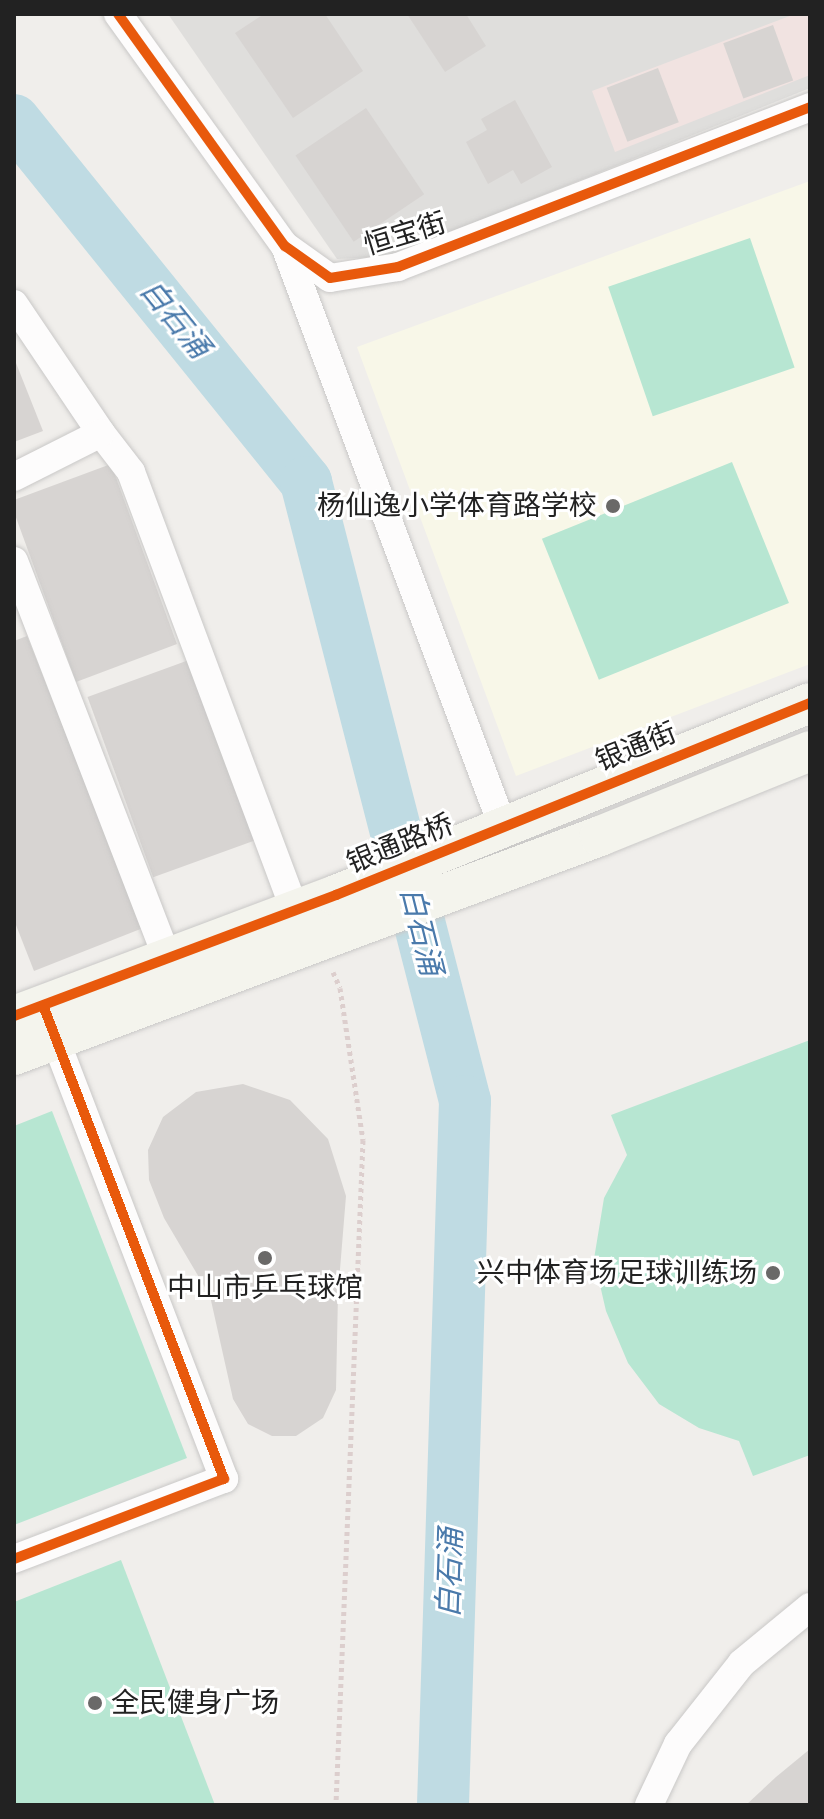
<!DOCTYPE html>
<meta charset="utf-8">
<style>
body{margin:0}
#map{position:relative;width:824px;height:1819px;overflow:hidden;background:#f0eeeb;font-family:"Fira Sans Condensed","Noto Sans SC",sans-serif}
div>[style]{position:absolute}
.residential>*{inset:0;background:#dfdedc}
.commercial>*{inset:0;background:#f1e3e1}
.education>*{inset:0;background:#f8f7e8}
.pitch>*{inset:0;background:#b7e6d2;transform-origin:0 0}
.river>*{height:52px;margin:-26px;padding:0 26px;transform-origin:26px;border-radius:26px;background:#bfdbe3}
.building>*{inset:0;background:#d7d4d2;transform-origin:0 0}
.path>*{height:5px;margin-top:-2.5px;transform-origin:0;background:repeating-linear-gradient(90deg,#dccecd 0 4px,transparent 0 8px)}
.roads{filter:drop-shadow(0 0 2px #c9c8c7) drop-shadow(0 0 2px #c9c8c7)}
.street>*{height:28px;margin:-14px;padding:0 14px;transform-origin:14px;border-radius:14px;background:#fdfcfc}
.secondary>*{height:40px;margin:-20px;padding:0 20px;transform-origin:20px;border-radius:20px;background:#f4f4ed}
.cycleway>*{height:10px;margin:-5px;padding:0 5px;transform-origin:5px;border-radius:5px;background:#e8590c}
.dots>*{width:22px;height:22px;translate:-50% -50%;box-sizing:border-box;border:4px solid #fff;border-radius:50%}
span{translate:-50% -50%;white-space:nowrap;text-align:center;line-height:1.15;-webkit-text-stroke:6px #fff;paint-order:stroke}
.street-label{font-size:28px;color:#222}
.poi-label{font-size:28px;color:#222}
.right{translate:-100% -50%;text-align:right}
.left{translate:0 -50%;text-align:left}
.water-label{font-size:30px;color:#4a7aab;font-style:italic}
.frame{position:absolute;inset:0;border:16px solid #222;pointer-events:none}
</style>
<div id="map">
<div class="residential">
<i style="clip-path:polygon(168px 14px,810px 14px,810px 88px,391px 256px,337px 259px)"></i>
</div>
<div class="commercial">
<i style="clip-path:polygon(795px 14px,810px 14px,810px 75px,615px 152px,592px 91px)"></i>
</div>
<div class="education">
<i style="clip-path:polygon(810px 181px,810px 664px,516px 776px,357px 347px)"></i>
</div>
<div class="pitch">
<i style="left:750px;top:238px;width:137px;height:150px;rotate:71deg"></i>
<i style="left:732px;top:462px;width:152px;height:205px;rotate:68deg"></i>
<i style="clip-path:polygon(810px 1040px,810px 1455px,753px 1476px,739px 1441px,699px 1428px,659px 1404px,628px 1363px,606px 1311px,594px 1259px,604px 1198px,627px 1155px,611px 1115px)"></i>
<i style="clip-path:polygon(52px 1111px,187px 1458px,14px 1525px,14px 1126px)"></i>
<i style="clip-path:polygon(121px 1560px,215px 1805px,14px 1805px,14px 1602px)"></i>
</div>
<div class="river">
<i style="left:14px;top:120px;width:465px;rotate:51.1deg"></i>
<i style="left:306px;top:482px;width:639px;rotate:75.59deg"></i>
<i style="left:465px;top:1101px;width:704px;rotate:91.79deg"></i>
</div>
<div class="building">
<i style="clip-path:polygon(264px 14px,325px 14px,363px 71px,293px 118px,235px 33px)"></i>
<i style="clip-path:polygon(407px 14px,466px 14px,486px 46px,445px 72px)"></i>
<i style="left:773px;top:25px;width:59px;height:53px;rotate:70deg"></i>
<i style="left:658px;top:68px;width:58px;height:55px;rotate:69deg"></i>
<i style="clip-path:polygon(515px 100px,552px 167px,521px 184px,513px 170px,488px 184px,466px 142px,487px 130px,481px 119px)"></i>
<i style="left:366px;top:108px;width:104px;height:85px;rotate:56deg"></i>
<i style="clip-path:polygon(14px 358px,43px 431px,14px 442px)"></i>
<i style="clip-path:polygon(111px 464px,177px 644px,76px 682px,14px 512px,14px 500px)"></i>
<i style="clip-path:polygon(27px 636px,143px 928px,34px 971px,14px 920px,14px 641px)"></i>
<i style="left:189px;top:660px;width:192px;height:108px;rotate:70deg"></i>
<i style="clip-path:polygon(243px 1084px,290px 1100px,328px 1139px,346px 1196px,338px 1294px,336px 1390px,323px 1418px,296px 1436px,272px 1436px,248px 1424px,233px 1399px,210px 1296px,164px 1218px,149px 1180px,148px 1150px,163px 1117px,196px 1092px)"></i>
<i style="clip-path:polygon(810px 1749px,810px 1805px,746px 1805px,776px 1777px)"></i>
</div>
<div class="path">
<i style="left:333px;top:972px;width:17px;rotate:66deg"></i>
<i style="left:340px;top:988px;width:154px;rotate:81.4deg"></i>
<i style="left:363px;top:1140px;width:666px;rotate:92.33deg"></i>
</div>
<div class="roads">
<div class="street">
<i style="left:118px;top:14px;width:286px;rotate:54.3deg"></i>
<i style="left:285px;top:246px;width:55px;rotate:35.4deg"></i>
<i style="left:330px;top:278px;width:69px;rotate:-9.2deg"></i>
<i style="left:398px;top:267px;width:442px;rotate:-21.2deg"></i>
<i style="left:285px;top:246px;width:621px;rotate:69.43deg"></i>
<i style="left:14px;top:304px;width:156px;rotate:56deg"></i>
<i style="left:101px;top:433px;width:49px;rotate:52.4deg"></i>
<i style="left:131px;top:472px;width:466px;rotate:69.5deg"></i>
<i style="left:14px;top:477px;width:97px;rotate:-26.8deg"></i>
<i style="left:14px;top:561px;width:425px;rotate:68.9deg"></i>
<i style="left:14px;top:1559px;width:225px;rotate:-20.9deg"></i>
<i style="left:224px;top:1479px;width:486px;rotate:-111deg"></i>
<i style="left:649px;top:1805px;width:68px;rotate:-64.6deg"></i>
<i style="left:678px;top:1744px;width:103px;rotate:-51.7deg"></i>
<i style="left:742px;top:1663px;width:88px;rotate:-39.5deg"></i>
</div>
<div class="secondary">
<i style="left:14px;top:1016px;width:344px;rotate:-20.6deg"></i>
<i style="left:336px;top:895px;width:511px;rotate:-22.05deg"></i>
<i style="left:14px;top:1055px;width:626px;rotate:-20.49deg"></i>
<i style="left:600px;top:836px;width:227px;rotate:-22deg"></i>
</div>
</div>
<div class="cycleway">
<i style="left:118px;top:14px;width:286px;rotate:54.3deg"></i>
<i style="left:285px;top:246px;width:55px;rotate:35.4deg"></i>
<i style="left:330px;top:278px;width:69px;rotate:-9.2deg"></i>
<i style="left:398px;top:267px;width:442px;rotate:-21.2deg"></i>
<i style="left:14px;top:1016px;width:344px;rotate:-20.6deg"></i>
<i style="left:336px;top:895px;width:511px;rotate:-22.05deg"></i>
<i style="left:14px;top:1559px;width:225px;rotate:-20.9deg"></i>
<i style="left:224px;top:1479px;width:507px;rotate:-110.9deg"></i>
</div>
<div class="dots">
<i style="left:613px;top:506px;background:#6a6968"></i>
<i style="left:265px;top:1258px;background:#6a6968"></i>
<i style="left:773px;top:1273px;background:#6a6968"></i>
<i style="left:95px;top:1703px;background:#6a6968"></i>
</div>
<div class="street-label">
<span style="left:405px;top:234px;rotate:-17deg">恒宝街</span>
<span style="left:636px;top:747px;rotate:-22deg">银通街</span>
<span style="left:400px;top:844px;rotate:-22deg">银通路桥</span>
</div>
<div class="poi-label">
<span class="right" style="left:597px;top:506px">杨仙逸小学体育路学校</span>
<span class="right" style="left:757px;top:1273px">兴中体育场足球训练场</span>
<span style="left:265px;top:1288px">中山市乒乓球馆</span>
<span class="left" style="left:111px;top:1703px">全民健身广场</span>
</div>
<div class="water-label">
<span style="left:175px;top:319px;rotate:51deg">白石涌</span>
<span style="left:421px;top:931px;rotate:76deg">白石涌</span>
<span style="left:450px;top:1573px;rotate:-88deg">白石涌</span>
</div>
<div class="frame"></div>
</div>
